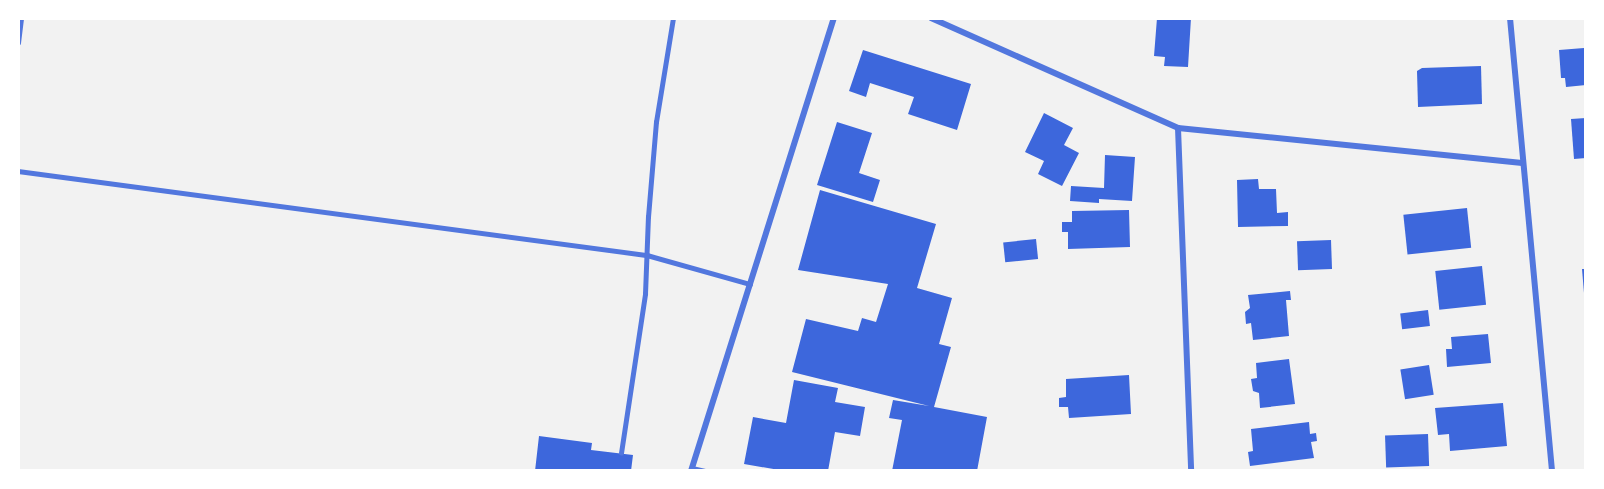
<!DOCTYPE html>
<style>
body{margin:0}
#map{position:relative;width:1604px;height:489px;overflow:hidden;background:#f2f2f2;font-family:Merriweather,serif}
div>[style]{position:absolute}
.building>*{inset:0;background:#3d67dc;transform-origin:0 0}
.service>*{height:4.5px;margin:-2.25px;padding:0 2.25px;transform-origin:2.25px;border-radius:2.25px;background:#5277de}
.minor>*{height:6px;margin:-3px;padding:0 3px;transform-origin:3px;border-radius:3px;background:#5277de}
span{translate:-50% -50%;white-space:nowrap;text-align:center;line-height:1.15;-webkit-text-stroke:5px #fff;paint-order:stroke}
.frame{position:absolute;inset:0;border:20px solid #fff;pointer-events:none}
</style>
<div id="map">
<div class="building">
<i style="clip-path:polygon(1157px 18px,1191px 18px,1188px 67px,1164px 66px,1165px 57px,1154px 56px)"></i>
<i style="clip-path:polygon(1586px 43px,1586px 85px,1566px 87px,1565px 78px,1561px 78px,1559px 50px,1584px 48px)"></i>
<i style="clip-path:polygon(863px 50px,971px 84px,957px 130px,908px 114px,914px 97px,870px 83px,866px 97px,849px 91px)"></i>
<i style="clip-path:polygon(1481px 66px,1482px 104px,1418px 107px,1417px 71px,1422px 68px)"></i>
<i style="clip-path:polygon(1044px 113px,1073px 128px,1064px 145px,1079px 153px,1062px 186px,1038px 174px,1044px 161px,1025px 152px)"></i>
<i style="clip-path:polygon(1586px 118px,1586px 158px,1574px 159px,1571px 119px)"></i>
<i style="clip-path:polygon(837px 122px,872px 133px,859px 173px,880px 180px,873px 202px,817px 185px)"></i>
<i style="clip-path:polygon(1105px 155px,1135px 157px,1132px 201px,1099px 199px,1099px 203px,1070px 201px,1071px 186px,1104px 188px)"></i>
<i style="clip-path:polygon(1258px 179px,1259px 189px,1276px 189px,1277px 213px,1288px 212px,1288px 226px,1238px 227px,1237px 180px)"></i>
<i style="clip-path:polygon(820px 190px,936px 224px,917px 288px,952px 298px,939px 344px,951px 347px,934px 407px,987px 417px,977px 471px,892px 471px,902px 420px,889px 418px,893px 400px,929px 406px,792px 372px,806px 319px,858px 331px,862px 318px,876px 322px,888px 284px,798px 270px)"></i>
<i style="left:1467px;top:208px;width:40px;height:64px;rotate:84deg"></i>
<i style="clip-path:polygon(1129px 210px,1130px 247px,1068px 249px,1068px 232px,1062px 232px,1062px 222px,1072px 222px,1072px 211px)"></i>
<i style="left:1036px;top:239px;width:20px;height:33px;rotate:84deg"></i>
<i style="left:1331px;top:240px;width:29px;height:34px;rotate:88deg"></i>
<i style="left:1482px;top:266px;width:39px;height:47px;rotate:84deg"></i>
<i style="clip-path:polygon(1582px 269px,1586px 269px,1586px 293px,1584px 293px)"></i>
<i style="clip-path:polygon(1290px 291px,1291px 300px,1286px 300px,1289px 336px,1253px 340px,1251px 323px,1246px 324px,1245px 312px,1250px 308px,1248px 295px)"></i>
<i style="left:1428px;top:310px;width:16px;height:28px;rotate:83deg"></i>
<i style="clip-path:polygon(1488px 334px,1491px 363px,1447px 367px,1446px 349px,1452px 349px,1451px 337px)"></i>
<i style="clip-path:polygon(1289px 359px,1295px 404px,1260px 408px,1259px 393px,1253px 391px,1251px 379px,1257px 378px,1256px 363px)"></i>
<i style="left:1429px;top:365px;width:30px;height:29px;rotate:81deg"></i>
<i style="clip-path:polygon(1129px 375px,1131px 414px,1069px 418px,1068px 407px,1059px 407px,1059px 398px,1066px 397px,1066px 379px)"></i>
<i style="clip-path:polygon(794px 380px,838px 388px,835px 402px,865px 407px,860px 436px,835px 432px,828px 471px,785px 471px,744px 464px,753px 417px,786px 423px)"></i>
<i style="clip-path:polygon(1503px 403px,1507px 446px,1450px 451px,1449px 434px,1438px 435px,1435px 408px)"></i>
<i style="clip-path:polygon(1309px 422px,1310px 434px,1316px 433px,1317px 441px,1311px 442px,1314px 458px,1250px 466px,1248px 452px,1253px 451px,1251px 429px)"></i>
<i style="left:1428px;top:434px;width:32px;height:43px;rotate:88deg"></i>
<i style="clip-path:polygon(539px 436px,592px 443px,591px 450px,633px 455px,631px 471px,535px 471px)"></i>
</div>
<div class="service">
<i style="left:18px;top:43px;width:25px;rotate:-83deg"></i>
<i style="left:18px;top:171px;width:635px;rotate:7.61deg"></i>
<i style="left:647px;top:255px;width:107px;rotate:15.7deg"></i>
<i style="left:621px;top:453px;width:161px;rotate:-81.4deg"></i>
<i style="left:645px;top:294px;width:77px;rotate:-87.8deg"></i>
<i style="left:648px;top:217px;width:95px;rotate:-85.2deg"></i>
<i style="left:656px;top:122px;width:105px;rotate:-80.7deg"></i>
<i style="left:692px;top:468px;width:13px;rotate:13deg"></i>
</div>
<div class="minor">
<i style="left:931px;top:18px;width:270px;rotate:24deg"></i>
<i style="left:1178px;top:128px;width:346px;rotate:5.8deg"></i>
<i style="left:1510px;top:18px;width:455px;rotate:84.7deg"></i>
<i style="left:1178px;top:128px;width:343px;rotate:87.8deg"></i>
<i style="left:691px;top:471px;width:475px;rotate:-72.5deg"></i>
</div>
<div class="frame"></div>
</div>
